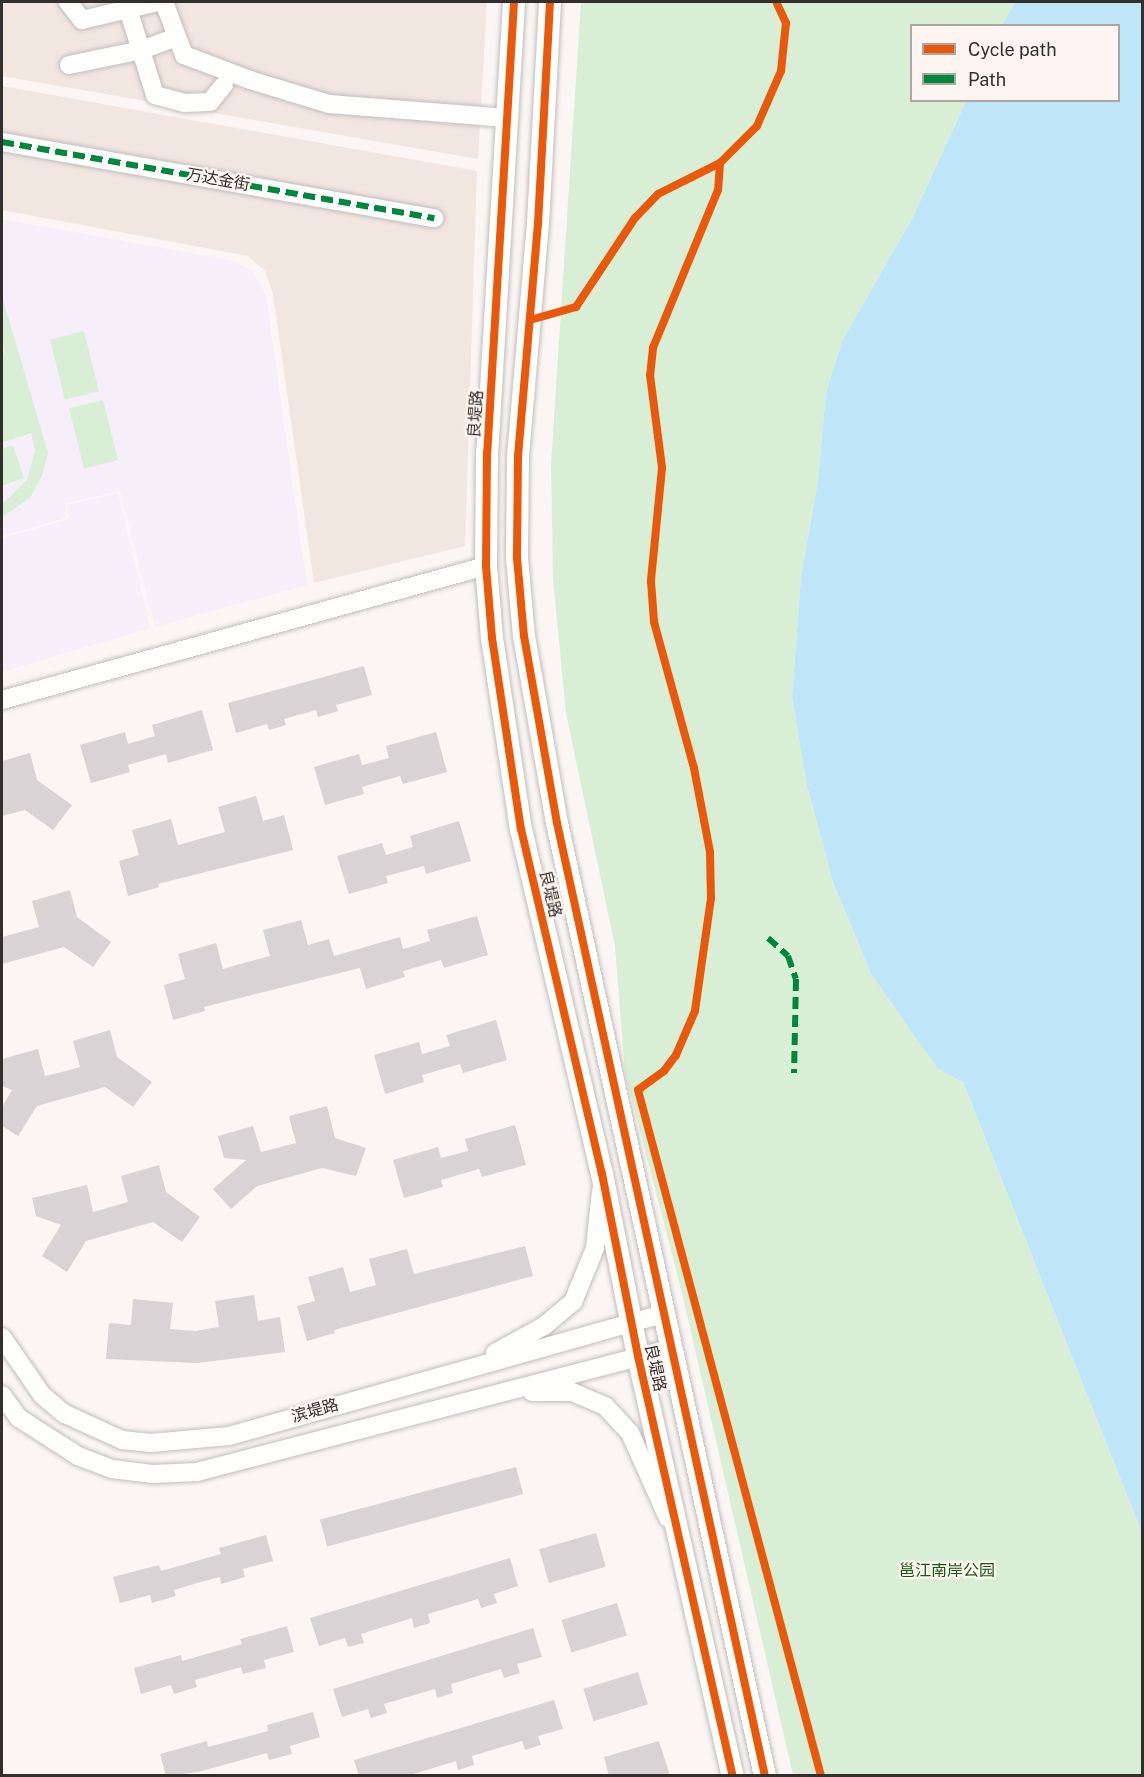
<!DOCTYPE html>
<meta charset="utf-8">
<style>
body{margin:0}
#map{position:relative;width:1144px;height:1777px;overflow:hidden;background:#fbf6f4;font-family:"Public Sans","Noto Sans SC",sans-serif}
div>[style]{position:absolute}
.built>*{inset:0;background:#f2e6e1}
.education>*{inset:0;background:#f6effa}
.green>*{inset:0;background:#d9efd5;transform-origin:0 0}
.water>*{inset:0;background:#bfe6f8}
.building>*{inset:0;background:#d8d4d5;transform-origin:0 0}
.roads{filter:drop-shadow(0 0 2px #c1bdbc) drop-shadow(0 0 2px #c1bdbc)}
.minor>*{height:18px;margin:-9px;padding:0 9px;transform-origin:9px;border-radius:9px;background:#fefefd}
.major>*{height:22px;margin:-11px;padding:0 11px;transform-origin:11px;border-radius:11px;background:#fefefd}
.quiet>*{height:6px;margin-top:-3px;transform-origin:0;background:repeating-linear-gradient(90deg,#00873e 0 12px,transparent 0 18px)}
.cycleway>*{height:8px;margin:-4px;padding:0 4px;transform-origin:4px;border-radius:4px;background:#e8590c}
span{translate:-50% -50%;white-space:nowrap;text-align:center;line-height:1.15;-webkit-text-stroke:4.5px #fef5f1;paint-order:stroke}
.street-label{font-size:16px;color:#332f2d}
.park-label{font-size:16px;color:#185817}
.frame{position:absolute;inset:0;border:3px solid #332f2d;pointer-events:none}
.legend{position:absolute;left:910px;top:24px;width:210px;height:78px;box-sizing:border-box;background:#fef5f1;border:2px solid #ada6a3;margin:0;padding:8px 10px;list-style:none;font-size:18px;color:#332f2d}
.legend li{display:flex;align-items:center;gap:12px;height:30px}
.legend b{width:30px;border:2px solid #ada6a3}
</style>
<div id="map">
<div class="built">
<i style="clip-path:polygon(2px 2px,487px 2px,478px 159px,2px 76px)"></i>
<i style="clip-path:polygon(2px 86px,477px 171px,465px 546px,314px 583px,273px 294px,265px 271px,248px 256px,2px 210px)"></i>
</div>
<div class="education">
<i style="clip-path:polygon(2px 219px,229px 260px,252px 270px,266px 295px,307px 585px,155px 627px,120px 491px,65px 504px,66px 518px,2px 536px)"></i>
<i style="clip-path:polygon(118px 493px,150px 628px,2px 672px,2px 538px,69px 519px,67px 505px)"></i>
</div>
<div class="green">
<i style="clip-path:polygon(581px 2px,1015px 2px,1002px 25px,912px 26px,912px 100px,966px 101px,912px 219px,843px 339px,826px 392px,818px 480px,801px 577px,792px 697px,807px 786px,833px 882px,871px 974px,938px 1069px,963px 1082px,1142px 1533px,1142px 1775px,793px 1775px,682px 1293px,625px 1073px,615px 946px,566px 713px,553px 579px,551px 465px)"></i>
<i style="clip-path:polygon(2px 296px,48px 453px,42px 476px,30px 498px,2px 517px,2px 504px,27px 480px,35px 451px,31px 433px,2px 443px,2px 345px,9px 365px,2px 342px)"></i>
<i style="left:84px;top:331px;width:62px;height:35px;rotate:76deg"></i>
<i style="left:103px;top:400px;width:62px;height:35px;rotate:76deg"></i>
<i style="clip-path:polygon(13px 445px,24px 478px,2px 486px,2px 449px)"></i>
</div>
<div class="water">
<i style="clip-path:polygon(1015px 2px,1142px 2px,1142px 1533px,963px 1082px,938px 1069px,871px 974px,833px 882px,807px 786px,792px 697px,801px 577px,818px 480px,826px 392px,843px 339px,912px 219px,966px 101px,1118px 100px,1118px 26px,1002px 25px)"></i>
</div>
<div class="building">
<i style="clip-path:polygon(364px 666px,372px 695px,336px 705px,338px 711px,318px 717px,316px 710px,284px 719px,286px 725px,269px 730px,267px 724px,236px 733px,228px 703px)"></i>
<i style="clip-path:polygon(202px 710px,213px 750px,168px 763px,166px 754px,128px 765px,130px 772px,91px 783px,80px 745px,125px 732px,128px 744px,155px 736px,152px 725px)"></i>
<i style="clip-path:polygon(436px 732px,447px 772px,403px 784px,400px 776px,362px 787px,364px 794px,325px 805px,314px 767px,359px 754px,362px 765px,389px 758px,386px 746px)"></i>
<i style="clip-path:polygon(30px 753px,37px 780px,72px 805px,53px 830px,25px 810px,2px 816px,2px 761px)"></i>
<i style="clip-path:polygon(256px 796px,263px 821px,284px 815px,293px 850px,158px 884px,159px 887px,128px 896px,119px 861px,139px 855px,132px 830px,171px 819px,178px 845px,225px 832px,218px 807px)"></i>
<i style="clip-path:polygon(459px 821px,471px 861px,426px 874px,424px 866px,386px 876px,388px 883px,349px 894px,337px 856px,382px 843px,386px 855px,413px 847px,410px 836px)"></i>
<i style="clip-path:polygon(70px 890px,77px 917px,111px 942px,93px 967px,64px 947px,2px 964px,2px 937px,39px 927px,32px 901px)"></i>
<i style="clip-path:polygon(477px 916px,488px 955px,444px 968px,441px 960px,403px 971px,405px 977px,366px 989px,360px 968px,204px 1007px,205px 1011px,173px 1020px,164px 985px,185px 979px,178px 954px,216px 943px,223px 969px,247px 962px,270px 956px,263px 930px,301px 920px,308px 945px,329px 939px,334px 956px,400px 937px,403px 949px,430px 941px,427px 930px)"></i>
<i style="clip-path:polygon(496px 1020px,507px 1060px,463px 1073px,460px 1064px,422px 1075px,424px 1082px,385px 1094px,374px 1055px,419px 1042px,422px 1054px,450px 1046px,446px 1035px)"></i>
<i style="clip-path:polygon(110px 1030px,117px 1057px,152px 1082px,133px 1107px,105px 1087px,37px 1106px,18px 1136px,2px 1126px,2px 1107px,12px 1090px,2px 1086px,2px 1059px,38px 1049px,45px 1076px,62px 1072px,80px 1067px,73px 1041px)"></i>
<i style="clip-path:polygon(327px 1106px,335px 1138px,366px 1148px,356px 1176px,322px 1168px,257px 1186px,231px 1209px,213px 1189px,246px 1160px,224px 1158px,218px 1136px,253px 1126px,261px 1152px,296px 1143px,289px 1116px)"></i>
<i style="clip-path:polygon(515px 1125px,526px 1165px,482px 1177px,479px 1169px,441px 1180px,443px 1187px,404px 1198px,393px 1160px,438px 1147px,441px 1158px,468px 1151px,465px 1139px)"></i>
<i style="clip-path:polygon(159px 1165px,166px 1192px,200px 1217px,182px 1242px,153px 1222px,86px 1241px,67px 1272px,42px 1256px,61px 1225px,36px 1216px,32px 1198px,87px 1185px,93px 1212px,128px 1202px,121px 1176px)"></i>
<i style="clip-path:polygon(525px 1246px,533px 1276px,334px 1330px,335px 1333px,307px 1341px,297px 1306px,315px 1301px,308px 1277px,343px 1267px,350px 1292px,376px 1285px,369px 1259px,407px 1249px,414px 1274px)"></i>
<i style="clip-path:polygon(254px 1295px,258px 1321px,280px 1317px,285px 1352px,197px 1363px,106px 1359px,109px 1323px,131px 1325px,133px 1299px,173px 1303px,170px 1329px,195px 1331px,219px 1327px,215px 1301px)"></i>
<i style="left:516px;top:1467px;width:28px;height:203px;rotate:75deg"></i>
<i style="left:596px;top:1533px;width:35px;height:59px;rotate:74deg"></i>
<i style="clip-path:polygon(266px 1535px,273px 1561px,243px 1569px,245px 1577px,221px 1584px,220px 1577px,197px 1583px,174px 1590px,176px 1596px,152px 1603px,150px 1595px,120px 1603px,113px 1577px,159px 1565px,161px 1571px,221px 1554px,219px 1548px)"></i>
<i style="clip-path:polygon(510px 1558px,518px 1586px,494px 1594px,497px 1603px,481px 1608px,478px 1599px,428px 1614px,430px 1623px,414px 1628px,412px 1618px,361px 1634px,364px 1643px,348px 1647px,345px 1638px,319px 1646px,310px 1618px)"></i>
<i style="left:617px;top:1603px;width:34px;height:58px;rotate:73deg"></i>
<i style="clip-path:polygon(287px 1626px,294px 1652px,264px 1660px,266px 1668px,243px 1674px,241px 1667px,195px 1680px,197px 1687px,174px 1694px,171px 1685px,141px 1694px,134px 1668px,181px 1655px,182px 1661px,242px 1644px,240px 1639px)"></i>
<i style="clip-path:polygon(533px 1628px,542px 1657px,517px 1664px,520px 1673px,504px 1678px,501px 1669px,451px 1684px,453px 1693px,437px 1698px,435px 1689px,384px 1704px,387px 1713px,371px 1718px,368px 1709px,342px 1717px,333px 1689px)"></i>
<i style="left:638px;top:1672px;width:34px;height:57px;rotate:73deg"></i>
<i style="clip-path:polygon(554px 1700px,563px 1729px,538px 1736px,541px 1745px,525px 1750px,522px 1741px,472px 1756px,474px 1765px,458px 1770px,456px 1761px,407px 1776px,359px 1776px,354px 1760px)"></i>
<i style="clip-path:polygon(313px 1712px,320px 1737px,290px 1746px,292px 1754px,269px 1760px,267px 1753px,198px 1772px,166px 1776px,160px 1754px,207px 1741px,208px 1747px,268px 1731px,267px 1725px)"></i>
<i style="clip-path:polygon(659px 1741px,670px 1776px,609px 1776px,604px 1757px)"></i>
</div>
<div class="roads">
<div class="minor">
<i style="left:68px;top:2px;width:23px;rotate:52deg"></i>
<i style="left:82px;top:20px;width:78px;rotate:-13.3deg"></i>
<i style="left:164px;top:2px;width:57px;rotate:69.3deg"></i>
<i style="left:184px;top:55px;width:71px;rotate:20.7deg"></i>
<i style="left:250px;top:80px;width:83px;rotate:16.9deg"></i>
<i style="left:329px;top:104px;width:179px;rotate:4.5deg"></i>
<i style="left:128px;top:9px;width:90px;rotate:72.6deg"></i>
<i style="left:155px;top:95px;width:30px;rotate:15deg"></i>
<i style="left:184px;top:103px;width:26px;rotate:-2deg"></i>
<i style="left:210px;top:102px;width:22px;rotate:-51deg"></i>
<i style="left:69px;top:65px;width:75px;rotate:-11.6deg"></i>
<i style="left:142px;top:50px;width:34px;rotate:-21deg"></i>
<i style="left:2px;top:142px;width:439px;rotate:10deg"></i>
<i style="left:2px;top:700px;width:502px;rotate:-15.48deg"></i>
<i style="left:2px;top:1337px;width:70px;rotate:55.4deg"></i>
<i style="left:42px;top:1395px;width:30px;rotate:40deg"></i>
<i style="left:65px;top:1414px;width:63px;rotate:24.5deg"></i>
<i style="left:122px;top:1440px;width:29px;rotate:6deg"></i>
<i style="left:151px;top:1443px;width:78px;rotate:-5.1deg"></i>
<i style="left:229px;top:1436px;width:451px;rotate:-15.7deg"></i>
<i style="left:495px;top:1353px;width:56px;rotate:-28.9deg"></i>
<i style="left:544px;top:1326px;width:38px;rotate:-40deg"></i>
<i style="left:573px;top:1302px;width:58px;rotate:-67.8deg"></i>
<i style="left:595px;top:1248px;width:57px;rotate:-84deg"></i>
<i style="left:532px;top:1392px;width:40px"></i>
<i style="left:572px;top:1392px;width:36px;rotate:23deg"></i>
<i style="left:605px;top:1406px;width:37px;rotate:47deg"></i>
<i style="left:630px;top:1433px;width:93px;rotate:65.9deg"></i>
<i style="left:2px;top:1395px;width:29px;rotate:54deg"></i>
<i style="left:19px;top:1418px;width:70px;rotate:32.8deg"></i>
<i style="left:78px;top:1456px;width:36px;rotate:21deg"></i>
<i style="left:112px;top:1469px;width:41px;rotate:7deg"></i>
<i style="left:153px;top:1474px;width:44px;rotate:-2.6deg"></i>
<i style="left:197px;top:1472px;width:488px;rotate:-14.6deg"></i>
</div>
<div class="major">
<i style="left:514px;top:2px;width:451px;rotate:93.4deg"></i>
<i style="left:487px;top:452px;width:114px;rotate:90.5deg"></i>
<i style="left:486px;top:566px;width:72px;rotate:85.2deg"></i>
<i style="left:492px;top:638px;width:193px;rotate:81.4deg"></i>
<i style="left:521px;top:829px;width:354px;rotate:76.8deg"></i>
<i style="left:602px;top:1174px;width:186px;rotate:78.8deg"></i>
<i style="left:638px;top:1356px;width:431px;rotate:77.3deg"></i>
<i style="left:550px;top:2px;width:221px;rotate:93.1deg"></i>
<i style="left:538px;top:223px;width:234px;rotate:94.9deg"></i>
<i style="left:518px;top:456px;width:102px;rotate:90.6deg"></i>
<i style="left:517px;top:558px;width:78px;rotate:84.9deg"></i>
<i style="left:524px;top:636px;width:190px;rotate:80deg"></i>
<i style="left:557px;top:823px;width:975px;rotate:77.69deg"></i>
</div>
</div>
<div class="quiet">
<i style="left:2px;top:142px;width:439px;rotate:10deg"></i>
<i style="left:768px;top:938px;width:27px;rotate:42deg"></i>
<i style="left:788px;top:956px;width:24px;rotate:71deg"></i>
<i style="left:796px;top:979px;width:94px;rotate:91.2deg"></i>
</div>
<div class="cycleway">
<i style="left:514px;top:2px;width:451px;rotate:93.4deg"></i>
<i style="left:487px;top:452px;width:114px;rotate:90.5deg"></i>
<i style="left:486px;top:566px;width:72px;rotate:85.2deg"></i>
<i style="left:492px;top:638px;width:193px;rotate:81.4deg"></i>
<i style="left:521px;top:829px;width:354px;rotate:76.8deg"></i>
<i style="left:602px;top:1174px;width:186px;rotate:78.8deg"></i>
<i style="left:638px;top:1356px;width:431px;rotate:77.3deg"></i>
<i style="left:550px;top:2px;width:221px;rotate:93.1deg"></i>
<i style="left:538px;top:223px;width:234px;rotate:94.9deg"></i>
<i style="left:518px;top:456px;width:102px;rotate:90.6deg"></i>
<i style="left:517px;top:558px;width:78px;rotate:84.9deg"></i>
<i style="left:524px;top:636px;width:190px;rotate:80deg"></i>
<i style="left:557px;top:823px;width:975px;rotate:77.69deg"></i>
<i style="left:720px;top:163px;width:27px;rotate:94deg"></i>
<i style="left:718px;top:190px;width:171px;rotate:112.4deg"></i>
<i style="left:653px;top:348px;width:27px;rotate:96deg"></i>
<i style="left:650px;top:375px;width:94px;rotate:82.6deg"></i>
<i style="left:662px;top:468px;width:114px;rotate:95.6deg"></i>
<i style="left:651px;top:581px;width:41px;rotate:85.8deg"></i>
<i style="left:654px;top:622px;width:151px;rotate:74.7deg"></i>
<i style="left:694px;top:768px;width:86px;rotate:79.2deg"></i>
<i style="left:710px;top:852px;width:46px;rotate:88.8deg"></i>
<i style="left:711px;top:898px;width:114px;rotate:98.1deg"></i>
<i style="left:695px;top:1011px;width:48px;rotate:113.4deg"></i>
<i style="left:676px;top:1055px;width:20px;rotate:127deg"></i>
<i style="left:664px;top:1071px;width:32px;rotate:144deg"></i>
<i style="left:638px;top:1090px;width:710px;rotate:75.06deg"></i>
<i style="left:530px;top:320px;width:48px;rotate:-15.8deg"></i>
<i style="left:576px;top:307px;width:107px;rotate:-56.5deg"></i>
<i style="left:635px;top:218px;width:33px;rotate:-46deg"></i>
<i style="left:658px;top:194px;width:69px;rotate:-26.6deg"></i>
<i style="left:720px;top:163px;width:52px;rotate:-45deg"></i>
<i style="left:757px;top:126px;width:60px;rotate:-66.4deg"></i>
<i style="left:781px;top:71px;width:48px;rotate:-84.1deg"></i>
<i style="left:786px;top:23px;width:23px;rotate:-115deg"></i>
</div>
<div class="street-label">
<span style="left:218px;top:180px;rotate:10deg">万达金街</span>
<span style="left:476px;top:414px;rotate:-86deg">良堤路</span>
<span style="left:550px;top:894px;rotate:77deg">良堤路</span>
<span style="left:655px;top:1368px;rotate:78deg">良堤路</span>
<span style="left:315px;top:1411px;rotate:-16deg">滨堤路</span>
</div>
<div class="park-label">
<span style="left:947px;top:1571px">邕江南岸公园</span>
</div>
<div class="frame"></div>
<ul class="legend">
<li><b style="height:8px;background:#e8590c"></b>Cycle path</li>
<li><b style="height:8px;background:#00873e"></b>Path</li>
</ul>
</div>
